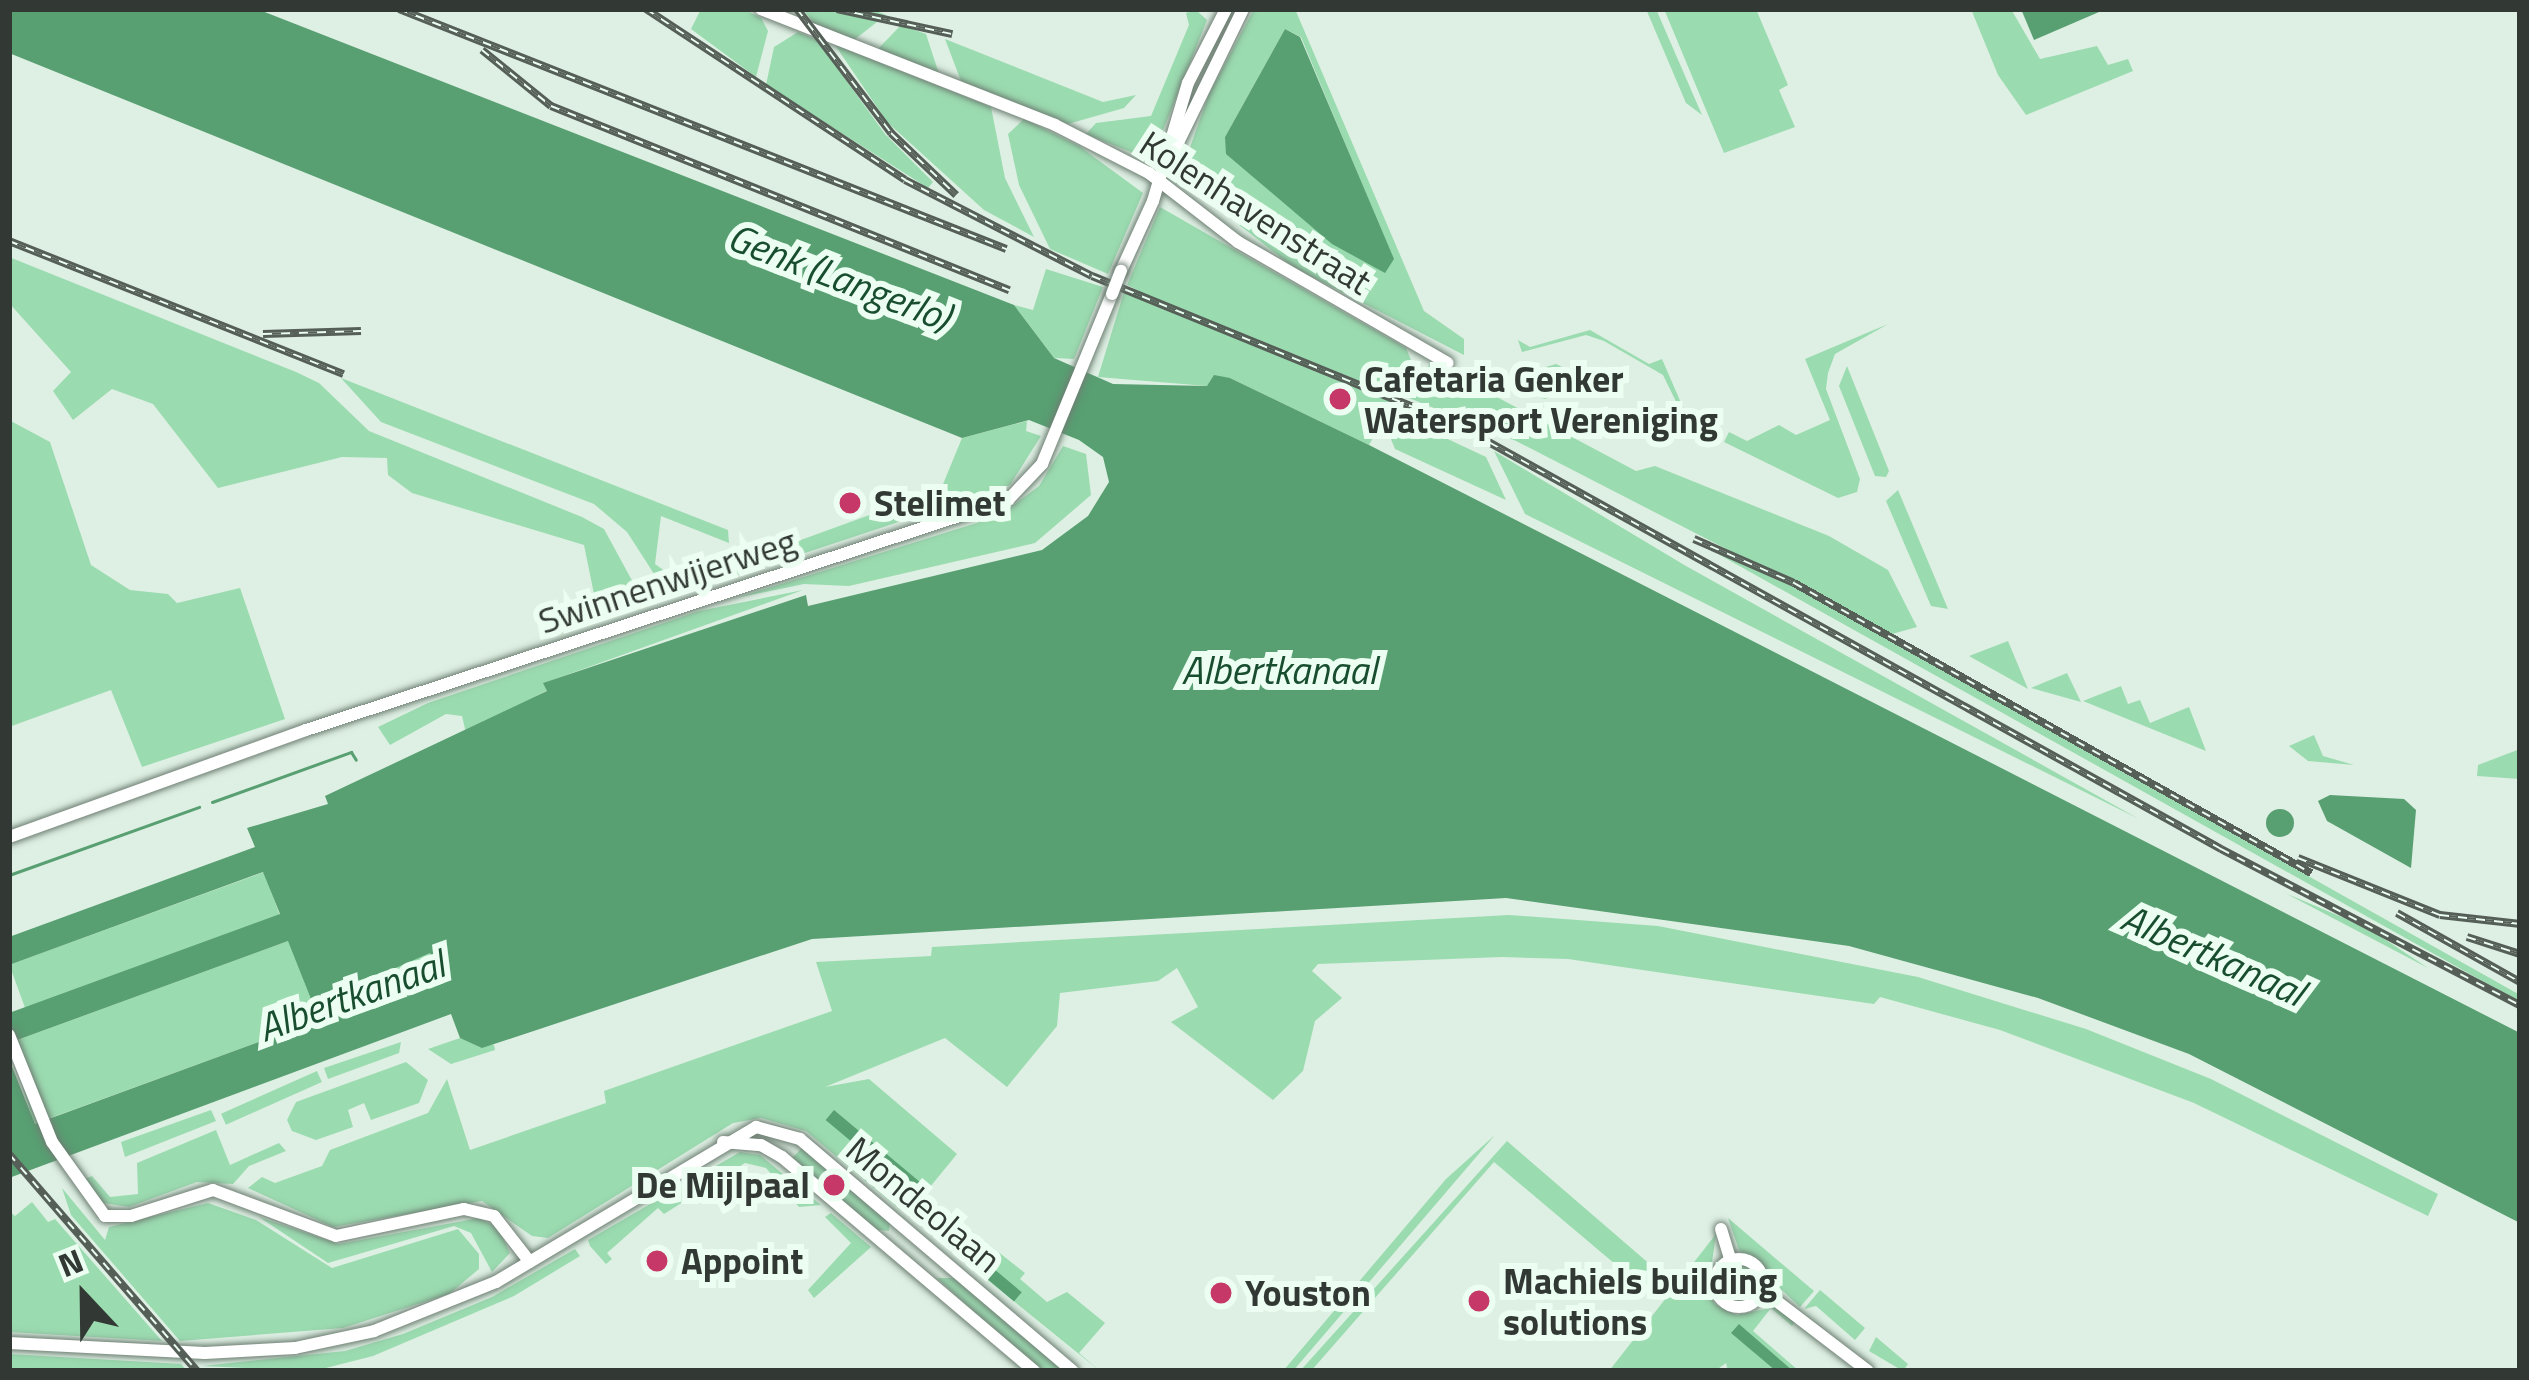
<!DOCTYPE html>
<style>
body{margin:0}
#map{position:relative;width:2529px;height:1380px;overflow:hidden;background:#def0e3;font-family:"Titillium Web",sans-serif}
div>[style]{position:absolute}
.green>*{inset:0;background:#9bdbb0;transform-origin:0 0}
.round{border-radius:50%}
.water>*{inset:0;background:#589f72;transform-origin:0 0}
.stream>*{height:3px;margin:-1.5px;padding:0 1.5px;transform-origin:1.5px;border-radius:1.5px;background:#589f72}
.roads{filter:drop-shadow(0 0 3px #6e7e73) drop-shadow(0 0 3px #6e7e73)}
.minor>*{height:12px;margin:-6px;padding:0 6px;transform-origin:6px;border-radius:6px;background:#fff}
.minor>.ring{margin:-6px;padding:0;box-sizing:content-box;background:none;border:12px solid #fff;border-radius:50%}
.rail>*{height:8px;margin-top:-4px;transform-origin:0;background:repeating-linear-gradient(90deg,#ebfef1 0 9px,#555f58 0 18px);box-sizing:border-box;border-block:3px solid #555f58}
.bridges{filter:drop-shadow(0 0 3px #6e7e73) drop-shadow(0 0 3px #6e7e73)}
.minor-bridge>*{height:12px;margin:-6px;padding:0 6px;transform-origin:6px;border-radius:6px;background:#fff}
.dots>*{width:33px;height:33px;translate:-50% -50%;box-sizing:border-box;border:6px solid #ebfef1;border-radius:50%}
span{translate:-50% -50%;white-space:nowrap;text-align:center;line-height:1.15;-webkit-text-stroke:12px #ebfef1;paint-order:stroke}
.street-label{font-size:36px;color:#323934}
.poi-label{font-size:36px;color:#323934;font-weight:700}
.left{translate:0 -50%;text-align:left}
.right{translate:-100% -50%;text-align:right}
.water-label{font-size:39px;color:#184e2f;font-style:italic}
.frame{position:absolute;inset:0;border:12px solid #323934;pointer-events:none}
.north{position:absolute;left:24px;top:1236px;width:120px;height:120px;-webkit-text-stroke:9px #ebfef1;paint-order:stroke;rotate:338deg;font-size:33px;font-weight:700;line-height:48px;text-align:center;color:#323934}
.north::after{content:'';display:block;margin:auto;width:42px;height:54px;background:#323934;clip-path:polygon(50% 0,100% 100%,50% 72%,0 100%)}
</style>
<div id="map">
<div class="green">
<i style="clip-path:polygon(701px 9px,744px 9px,761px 18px,768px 31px,756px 77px,691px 29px)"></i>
<i style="clip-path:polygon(803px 9px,871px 9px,886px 15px,854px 40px,814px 24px)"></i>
<i style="clip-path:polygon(evenodd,1254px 9px,1295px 9px,1424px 311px,1464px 339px,1464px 355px,1293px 267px,1179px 178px,1209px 94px,1254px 9px,1285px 29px,1301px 37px,1393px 259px,1225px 137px,1285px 29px)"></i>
<i style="clip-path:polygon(1646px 9px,1656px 9px,1702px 115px,1686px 103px)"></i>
<i style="clip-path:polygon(1664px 9px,1756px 9px,1788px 85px,1779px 90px,1795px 127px,1724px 153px)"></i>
<i style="clip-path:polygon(1971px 9px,2011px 9px,2040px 59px,2097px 46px,2108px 65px,2128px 59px,2133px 71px,2026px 115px,1998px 75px)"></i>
<i style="clip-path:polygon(1196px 10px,1207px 20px,1156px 148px,1133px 153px,1086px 134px,1096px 123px,1151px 116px,1189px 25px,1186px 13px)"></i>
<i style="clip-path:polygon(901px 25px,926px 34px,939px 74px,878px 49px)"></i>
<i style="clip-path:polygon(798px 32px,817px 40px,885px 134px,933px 182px,928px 188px,766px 85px,774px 47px)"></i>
<i style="clip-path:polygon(945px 39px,1103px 102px,1136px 95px,1124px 108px,1068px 124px,961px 81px)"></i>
<i style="clip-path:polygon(835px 45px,991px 107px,1005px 178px,1034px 237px,984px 210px,887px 122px)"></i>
<i style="clip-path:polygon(1024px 119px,1079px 146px,1143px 193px,1108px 274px,1050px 249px,1019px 185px,1008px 134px)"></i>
<i style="clip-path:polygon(1160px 207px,1406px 348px,1411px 360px,1402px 386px,1369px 445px,1230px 378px,1207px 386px,1098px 377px,1124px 292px,1139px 291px,1127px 285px)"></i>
<i style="clip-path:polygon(9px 257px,296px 372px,319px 383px,369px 431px,582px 517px,604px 529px,635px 586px,623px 600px,595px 599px,584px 545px,412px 493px,388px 475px,387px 458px,342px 457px,218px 488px,153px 404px,112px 389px,73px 420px,53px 391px,71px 372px,9px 303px)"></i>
<i style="clip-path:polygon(1046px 269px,1103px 287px,1074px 359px,1054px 358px,1014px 305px,1033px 310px)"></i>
<i style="clip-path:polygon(1888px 324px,1835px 354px,1828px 373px,1826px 389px,1860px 479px,1857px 492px,1838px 498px,1724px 442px,1729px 432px,1747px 441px,1779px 425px,1796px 435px,1830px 420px,1805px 359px)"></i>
<i style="clip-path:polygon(1590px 330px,1649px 364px,1662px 359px,1688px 419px,1702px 418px,1697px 429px,1685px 420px,1663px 375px,1604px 341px,1586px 335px,1522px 352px,1518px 340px,1530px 347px)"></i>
<i style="clip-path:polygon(1431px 362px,1636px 471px,1655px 466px,1829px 536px,1888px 570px,1917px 627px,1892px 634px,1516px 441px,1409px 398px)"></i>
<i style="clip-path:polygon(1556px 364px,1589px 380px,1545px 399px,1526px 393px,1525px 373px)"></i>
<i style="clip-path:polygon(1847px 366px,1889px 471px,1886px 477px,1875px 476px,1839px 386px)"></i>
<i style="clip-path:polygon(341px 378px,728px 530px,729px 543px,661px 516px,655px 564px,673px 577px,724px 560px,726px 549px,742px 562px,739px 575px,667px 594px,627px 532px,594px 504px,381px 422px)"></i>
<i style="clip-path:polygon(1403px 418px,1486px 457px,1506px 500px,1395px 449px,1388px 432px)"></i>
<i style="clip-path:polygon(9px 420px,50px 442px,91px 565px,130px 590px,168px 594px,177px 603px,240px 588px,285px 719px,142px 767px,111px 690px,9px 727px)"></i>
<i style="clip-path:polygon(1027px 421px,1026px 431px,1041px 436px,1010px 485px,802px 554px,798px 541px,941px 489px,962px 438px)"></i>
<i style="clip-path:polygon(1063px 446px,1086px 454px,1091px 495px,1035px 543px,849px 586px,804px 584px,736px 598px,999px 516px,1039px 486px)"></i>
<i style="clip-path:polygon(1494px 451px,1686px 566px,2139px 819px,1525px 514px)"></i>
<i style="clip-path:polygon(1898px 490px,1948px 609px,1931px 606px,1886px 501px)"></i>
<i style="clip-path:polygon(1718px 554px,1764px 570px,2520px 995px,2520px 1002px)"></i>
<i style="clip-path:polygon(803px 590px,544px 683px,548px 690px,466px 733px,462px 716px,446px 714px,390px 745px,378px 727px,428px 703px,699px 611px)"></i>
<i style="clip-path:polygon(2008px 641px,2028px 689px,1969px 656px)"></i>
<i style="clip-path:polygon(2067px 673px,2081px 702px,2031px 688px)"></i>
<i style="clip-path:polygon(2121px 686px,2128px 704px,2140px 700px,2150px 723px,2189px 707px,2206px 751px,2083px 701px)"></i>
<i style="clip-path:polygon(2314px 735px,2323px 756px,2354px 765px,2308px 761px,2289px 746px)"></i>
<i style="clip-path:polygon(2520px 749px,2520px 779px,2477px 776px,2478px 765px)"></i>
<i style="left:264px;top:872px;width:46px;height:271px;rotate:70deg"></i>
<i style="clip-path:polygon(2285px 893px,2368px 928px,2428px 968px)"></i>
<i style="clip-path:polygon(1509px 915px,1658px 926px,1918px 977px,2086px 1029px,2211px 1079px,2438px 1194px,2428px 1216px,2194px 1103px,2000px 1030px,1880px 997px,1874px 1004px,1568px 959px,1502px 957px,1318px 964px,1312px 971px,1342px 998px,1315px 1021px,1303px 1071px,1273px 1100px,1171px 1022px,1198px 1007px,1177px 968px,1158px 981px,1060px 993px,1057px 1026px,1007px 1087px,945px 1038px,825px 1087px,869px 1079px,957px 1154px,912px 1209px,899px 1209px,806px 1131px,761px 1118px,733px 1123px,548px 1238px,532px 1236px,482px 1201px,333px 1227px,248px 1188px,262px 1177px,275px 1183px,322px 1166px,330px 1150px,428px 1113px,447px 1079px,470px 1150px,606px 1103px,604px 1091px,832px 1011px,816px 962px,931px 956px,932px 947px)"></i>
<i style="clip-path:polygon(288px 941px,398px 972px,396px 965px,430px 953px,440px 976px,34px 1124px,9px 1043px)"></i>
<i style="clip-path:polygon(460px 1038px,494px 1045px,495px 1050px,451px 1064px,428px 1049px)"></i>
<i style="clip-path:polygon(401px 1042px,399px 1053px,328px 1079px,324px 1068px)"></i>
<i style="clip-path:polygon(406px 1062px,428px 1080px,419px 1103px,371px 1120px,364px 1103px,348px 1110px,353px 1127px,316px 1140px,292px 1131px,287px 1120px,296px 1102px)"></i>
<i style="left:317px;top:1071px;width:12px;height:105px;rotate:66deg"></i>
<i style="clip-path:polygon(211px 1110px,216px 1121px,125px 1157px,121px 1142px)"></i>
<i style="clip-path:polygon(216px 1130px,230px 1165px,279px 1143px,286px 1151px,249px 1166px,233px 1184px,197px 1182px,129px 1207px,103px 1203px,84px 1179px,92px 1176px,110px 1197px,138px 1194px,137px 1163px)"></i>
<i style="clip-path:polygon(1495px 1135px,1293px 1371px,1283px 1371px,1446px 1179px)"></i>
<i style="clip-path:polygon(1507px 1141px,1667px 1279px,1653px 1296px,1494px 1162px,1311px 1371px,1300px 1371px)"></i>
<i style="clip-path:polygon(803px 1147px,890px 1220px,889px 1231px,872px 1229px,792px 1158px)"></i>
<i style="clip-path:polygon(740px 1152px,760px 1155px,821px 1205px,799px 1207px,766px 1168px,745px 1163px,664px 1214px,658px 1208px,607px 1253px,612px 1259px,606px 1264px,590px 1246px,588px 1240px)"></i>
<i style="clip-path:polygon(62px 1188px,105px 1240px,109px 1227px,208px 1203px,256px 1220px,332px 1268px,458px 1229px,479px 1254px,479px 1269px,449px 1294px,343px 1328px,180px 1341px,71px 1215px)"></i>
<i style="clip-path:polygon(32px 1202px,48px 1222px,55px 1219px,162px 1341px,9px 1332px,9px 1211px,15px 1216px)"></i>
<i style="clip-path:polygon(936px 1203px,1025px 1273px,1020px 1279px,1047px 1302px,1067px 1292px,1105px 1323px,1079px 1353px,1100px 1371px,921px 1226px)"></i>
<i style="clip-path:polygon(831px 1213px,871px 1247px,814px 1298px,808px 1290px,851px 1243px,825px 1217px)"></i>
<i style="clip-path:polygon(259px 1217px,339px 1244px,479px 1218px,498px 1228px,510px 1253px,492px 1272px,471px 1233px,454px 1226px,328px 1263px)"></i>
<i style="clip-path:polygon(1728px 1218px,1814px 1291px,1800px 1307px,1739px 1250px)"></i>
<i style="clip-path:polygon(1716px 1234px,1708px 1291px,1715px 1304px,1737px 1315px,1779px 1306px,1797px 1319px,1792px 1326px,1771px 1308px,1753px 1331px,1799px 1371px,1728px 1371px,1726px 1363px,1715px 1371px,1609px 1371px)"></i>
<i style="clip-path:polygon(575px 1249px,580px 1256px,514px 1296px,373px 1356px,314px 1371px,202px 1366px,345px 1351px,403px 1334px,492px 1297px)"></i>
<i class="round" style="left:1720px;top:1265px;width:36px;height:36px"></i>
<i style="clip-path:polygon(937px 1278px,956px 1278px,1066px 1371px,1040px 1371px)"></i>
<i style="clip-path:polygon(1820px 1290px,1865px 1328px,1855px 1340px,1816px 1306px,1804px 1309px)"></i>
<i style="clip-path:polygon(1876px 1337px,1908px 1364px,1903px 1371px,1869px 1351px)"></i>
<i style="clip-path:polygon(9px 1354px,181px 1364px,187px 1371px,9px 1371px)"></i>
</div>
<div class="water">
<i style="clip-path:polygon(9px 9px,257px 9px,1014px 305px,1054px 358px,1113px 384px,1207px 386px,1214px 375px,1230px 378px,1369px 445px,2520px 1033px,2520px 1223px,2189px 1054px,2038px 998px,1849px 946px,1506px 898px,812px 939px,482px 1048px,460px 1038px,451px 1014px,9px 1178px,9px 1059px,35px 1124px,439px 976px,430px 953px,313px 1004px,288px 941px,9px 1043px,9px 1013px,280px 914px,263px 872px,9px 965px,9px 937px,255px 847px,247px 828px,328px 804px,325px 796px,547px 691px,543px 683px,806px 595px,808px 606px,1042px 550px,1088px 516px,1109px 482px,1103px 457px,1079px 440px,1029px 420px,962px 438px,9px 53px)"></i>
<i style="clip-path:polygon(2021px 9px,2106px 9px,2034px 40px)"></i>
<i style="clip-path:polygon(1285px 29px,1300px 37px,1394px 259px,1385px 273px,1332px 244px,1226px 154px,1225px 137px)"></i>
<i style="clip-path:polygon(2330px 795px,2404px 799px,2416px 810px,2411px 868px,2327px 821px,2318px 801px)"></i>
<i class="round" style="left:2266px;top:809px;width:28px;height:28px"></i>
<i style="left:834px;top:1110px;width:116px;height:13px;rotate:40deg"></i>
<i style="left:975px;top:1253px;width:61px;height:12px;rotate:40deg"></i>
<i style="clip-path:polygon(1739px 1324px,1793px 1371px,1776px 1371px,1731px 1333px)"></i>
</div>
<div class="stream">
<i style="left:212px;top:802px;width:148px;rotate:-19.8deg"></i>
<i style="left:351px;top:752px;width:9px;rotate:58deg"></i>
<i style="left:9px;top:875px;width:202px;rotate:-19.7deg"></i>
</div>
<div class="roads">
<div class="minor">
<i style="left:761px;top:9px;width:316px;rotate:21.5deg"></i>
<i style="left:1055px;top:125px;width:106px;rotate:27.1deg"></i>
<i style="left:1149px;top:173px;width:113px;rotate:37.8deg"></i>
<i style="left:1238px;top:242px;width:242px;rotate:30deg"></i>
<i style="left:1168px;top:163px;width:171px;rotate:-64deg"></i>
<i style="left:1121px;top:271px;width:77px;rotate:-65.4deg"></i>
<i style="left:1153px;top:201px;width:123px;rotate:-73.5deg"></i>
<i style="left:1188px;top:83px;width:83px;rotate:-62.8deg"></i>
<i style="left:9px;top:837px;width:316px;rotate:-19.8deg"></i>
<i style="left:306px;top:730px;width:739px;rotate:-18.14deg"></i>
<i style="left:1008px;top:500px;width:50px;rotate:-46.6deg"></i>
<i style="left:1042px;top:464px;width:184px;rotate:-67.6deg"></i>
<i style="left:9px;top:1035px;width:115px;rotate:68.1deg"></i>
<i style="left:52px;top:1142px;width:91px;rotate:54.4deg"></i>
<i style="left:105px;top:1216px;width:26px"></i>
<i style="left:131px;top:1216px;width:86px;rotate:-17.6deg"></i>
<i style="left:213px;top:1190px;width:131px;rotate:20.5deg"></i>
<i style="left:336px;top:1236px;width:131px;rotate:-11.9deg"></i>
<i style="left:464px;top:1209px;width:31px;rotate:13deg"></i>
<i style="left:494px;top:1216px;width:58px;rotate:52deg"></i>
<i style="left:723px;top:1142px;width:38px;rotate:5deg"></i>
<i style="left:761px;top:1145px;width:24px;rotate:30deg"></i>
<i style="left:782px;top:1157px;width:331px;rotate:40.3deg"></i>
<i style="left:1721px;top:1229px;width:34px;rotate:73deg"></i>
<i class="ring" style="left:1715px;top:1259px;width:36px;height:36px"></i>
<i style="left:1762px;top:1290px;width:133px;rotate:37.4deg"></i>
<i style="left:9px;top:1343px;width:196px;rotate:2.9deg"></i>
<i style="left:205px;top:1353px;width:90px;rotate:-3.2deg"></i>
<i style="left:295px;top:1348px;width:81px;rotate:-12.1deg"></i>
<i style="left:374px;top:1331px;width:131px;rotate:-21.9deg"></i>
<i style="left:496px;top:1282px;width:303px;rotate:-30.8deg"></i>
<i style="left:756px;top:1127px;width:46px;rotate:15.3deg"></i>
<i style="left:800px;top:1139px;width:358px;rotate:40.4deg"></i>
</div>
</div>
<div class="rail">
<i style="left:399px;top:9px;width:653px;rotate:21.57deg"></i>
<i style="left:646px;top:9px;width:310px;rotate:33.4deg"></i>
<i style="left:905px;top:180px;width:210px;rotate:27.2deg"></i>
<i style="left:1092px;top:276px;width:395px;rotate:22.2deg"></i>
<i style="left:1458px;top:425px;width:873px;rotate:29.06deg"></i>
<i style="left:2221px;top:849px;width:337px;rotate:27.6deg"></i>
<i style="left:797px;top:9px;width:156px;rotate:52.8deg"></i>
<i style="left:891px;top:133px;width:90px;rotate:43.6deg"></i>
<i style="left:837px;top:9px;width:118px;rotate:12.3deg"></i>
<i style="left:482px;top:50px;width:89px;rotate:39.1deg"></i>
<i style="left:551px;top:106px;width:494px;rotate:21.9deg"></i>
<i style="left:9px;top:241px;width:360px;rotate:21.7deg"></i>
<i style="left:263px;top:334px;width:98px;rotate:-1.8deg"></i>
<i style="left:1694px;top:539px;width:109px;rotate:23.7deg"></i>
<i style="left:1794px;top:583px;width:593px;rotate:29.29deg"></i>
<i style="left:2298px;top:858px;width:153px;rotate:21.9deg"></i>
<i style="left:2440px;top:915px;width:81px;rotate:6.4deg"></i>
<i style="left:2397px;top:913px;width:141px;rotate:29.3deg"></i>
<i style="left:2467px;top:937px;width:56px;rotate:17.8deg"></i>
<i style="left:9px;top:1154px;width:287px;rotate:49.1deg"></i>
</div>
<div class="bridges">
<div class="minor-bridge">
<i style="left:1112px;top:294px;width:25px;rotate:-69deg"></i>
</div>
</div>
<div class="dots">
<i style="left:1340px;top:399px;background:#c53868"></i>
<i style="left:850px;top:503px;background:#c53868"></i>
<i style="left:834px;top:1185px;background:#c53868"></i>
<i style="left:657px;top:1261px;background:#c53868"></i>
<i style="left:1221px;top:1293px;background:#c53868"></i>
<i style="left:1479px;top:1301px;background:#c53868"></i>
</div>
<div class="street-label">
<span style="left:1256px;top:212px;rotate:33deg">Kolenhavenstraat</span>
<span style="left:667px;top:580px;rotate:-18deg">Swinnenwijerweg</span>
<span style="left:924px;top:1204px;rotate:40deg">Mondeolaan</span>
</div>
<div class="poi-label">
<span class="left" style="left:1364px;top:399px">Cafetaria Genker<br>Watersport Vereniging</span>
<span class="left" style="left:874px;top:503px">Stelimet</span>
<span class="right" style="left:810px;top:1185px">De Mijlpaal</span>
<span class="left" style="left:681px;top:1261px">Appoint</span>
<span class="left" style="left:1503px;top:1301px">Machiels building<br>solutions</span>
<span class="left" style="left:1245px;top:1293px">Youston</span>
</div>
<div class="water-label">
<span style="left:839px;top:277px;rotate:21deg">Genk (Langerlo)</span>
<span style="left:1279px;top:670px">Albertkanaal</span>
<span style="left:2213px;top:955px;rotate:24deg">Albertkanaal</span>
<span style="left:351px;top:996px;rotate:-20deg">Albertkanaal</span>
</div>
<div class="frame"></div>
<div class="north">N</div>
</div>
